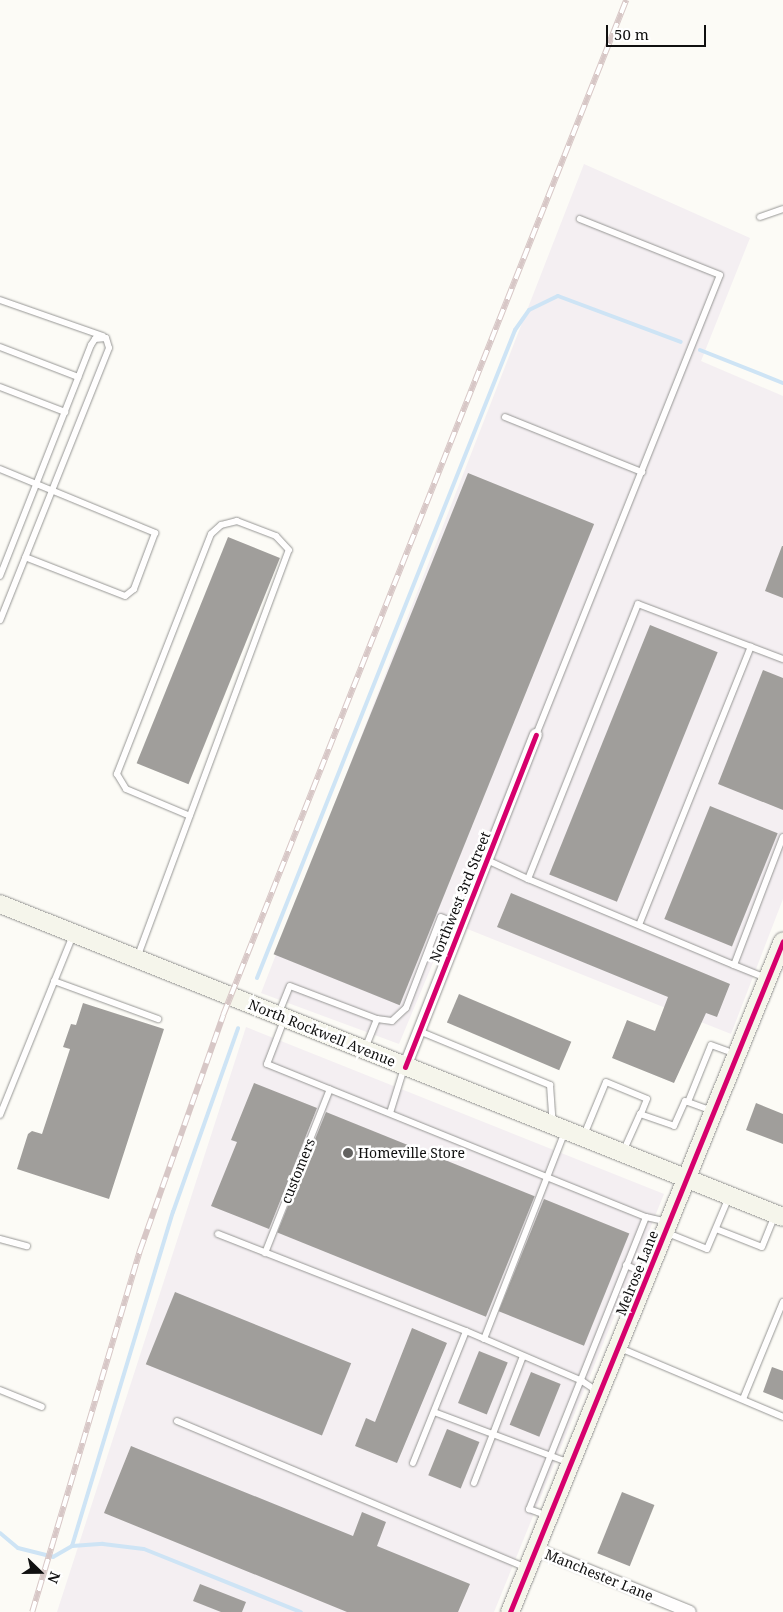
<!DOCTYPE html>
<style>
body{margin:0}
#map{position:relative;width:783px;height:1612px;overflow:hidden;background:#fcfbf6;font-family:"Noto Serif",serif}
div>[style]{position:absolute}
.industrial>*{inset:0;background:#f4eff2}
.stream>*{height:4px;margin:-2px;padding:0 2px;transform-origin:2px;border-radius:2px;background:#cee4f5}
.building>*{inset:0;background:#a09e9b;transform-origin:0 0}
.roads{filter:drop-shadow(0 0 1px #969694) drop-shadow(0 0 1px #969694)}
.lane>*{height:6px;margin:-3px;padding:0 3px;transform-origin:3px;border-radius:3px;background:#fffefe}
.street>*{height:12px;margin:-6px;padding:0 6px;transform-origin:6px;border-radius:6px;background:#fffefe}
.secondary>*{height:18px;margin:-9px;padding:0 9px;transform-origin:9px;border-radius:9px;background:#f5f5eb}
.rail>*{height:5.5px;margin-top:-2.75px;transform-origin:0;background:repeating-linear-gradient(90deg,#fff 0 11px,#d7c7c6 0 22px);box-sizing:border-box;border-block:1px solid #d7c7c6}
.cycleway>*{height:5px;margin:-2.5px;padding:0 2.5px;transform-origin:2.5px;border-radius:2.5px;background:#d6006c}
.dots>*{width:14px;height:14px;translate:-50% -50%;box-sizing:border-box;border:2px solid #fff;border-radius:50%}
span{translate:-50% -50%;white-space:nowrap;text-align:center;line-height:1.15;-webkit-text-stroke:5px #fff;paint-order:stroke}
.street-label{font-size:14px;color:#101010}
.poi-label{font-size:14px;color:#101010}
.left{translate:0 -50%;text-align:left}
.north{position:absolute;left:15px;top:1547px;width:50px;height:50px;-webkit-text-stroke:4px #fff;paint-order:stroke;rotate:112deg;font-size:14px;font-weight:700;line-height:20px;text-align:center;color:#101010}
.north::after{content:'';display:block;margin:auto;width:18px;height:22px;background:#101010;clip-path:polygon(50% 0,100% 100%,50% 72%,0 100%)}
.scale{position:absolute;left:606px;top:25px;width:100px;height:22px;box-sizing:border-box;border:2px solid #101010;border-top:0;padding-left:6px;font-size:15px;line-height:18px;white-space:nowrap;color:#101010;-webkit-text-stroke:4px #fff;paint-order:stroke}
</style>
<div id="map">
<div class="industrial">
<i style="clip-path:polygon(584px 164px,750px 238px,701px 361px,783px 396px,783px 899px,731px 1034px,450px 922px,399px 1044px,261px 993px)"></i>
<i style="clip-path:polygon(246px 1027px,664px 1194px,494px 1612px,57px 1612px)"></i>
</div>
<div class="stream">
<i style="left:700px;top:350px;width:89px;rotate:21.7deg"></i>
<i style="left:257px;top:978px;width:697px;rotate:-68.29deg"></i>
<i style="left:515px;top:330px;width:24px;rotate:-55deg"></i>
<i style="left:529px;top:310px;width:32px;rotate:-26deg"></i>
<i style="left:558px;top:296px;width:131px;rotate:20.5deg"></i>
<i style="left:0;top:1533px;width:23px;rotate:40deg"></i>
<i style="left:18px;top:1548px;width:36px;rotate:14deg"></i>
<i style="left:53px;top:1557px;width:22px;rotate:-30deg"></i>
<i style="left:72px;top:1546px;width:31px;rotate:-4deg"></i>
<i style="left:103px;top:1544px;width:41px;rotate:7deg"></i>
<i style="left:144px;top:1549px;width:169px;rotate:21.9deg"></i>
<i style="left:72px;top:1546px;width:349px;rotate:-73.2deg"></i>
<i style="left:173px;top:1212px;width:195px;rotate:-70.5deg"></i>
</div>
<div class="building">
<i style="left:468px;top:473px;width:136px;height:519px;rotate:22deg"></i>
<i style="left:228px;top:537px;width:56px;height:244px;rotate:22deg"></i>
<i style="clip-path:polygon(782px 546px,783px 546px,783px 598px,765px 591px)"></i>
<i style="left:650px;top:625px;width:73px;height:269px;rotate:22deg"></i>
<i style="clip-path:polygon(763px 670px,783px 678px,783px 810px,718px 784px)"></i>
<i style="left:710px;top:806px;width:73px;height:122px;rotate:22deg"></i>
<i style="clip-path:polygon(511px 893px,730px 984px,717px 1017px,706px 1013px,674px 1083px,612px 1058px,627px 1020px,655px 1031px,668px 997px,497px 927px)"></i>
<i style="left:459px;top:994px;width:122px;height:31px;rotate:23deg"></i>
<i style="clip-path:polygon(83px 1003px,164px 1029px,109px 1199px,17px 1169px,28px 1134px,32px 1131px,42px 1134px,70px 1049px,63px 1047px,71px 1024px,76px 1025px)"></i>
<i style="clip-path:polygon(254px 1083px,317px 1108px,269px 1229px,211px 1206px,237px 1142px,231px 1140px)"></i>
<i style="clip-path:polygon(756px 1103px,783px 1114px,783px 1144px,746px 1130px)"></i>
<i style="left:326px;top:1112px;width:225px;height:130px;rotate:22deg"></i>
<i style="left:544px;top:1199px;width:92px;height:121px;rotate:22deg"></i>
<i style="left:175px;top:1292px;width:190px;height:78px;rotate:22deg"></i>
<i style="clip-path:polygon(412px 1328px,447px 1343px,397px 1463px,355px 1446px,366px 1418px,375px 1422px)"></i>
<i style="left:479px;top:1351px;width:31px;height:56px;rotate:22deg"></i>
<i style="clip-path:polygon(772px 1367px,783px 1371px,783px 1400px,763px 1392px)"></i>
<i style="left:531px;top:1372px;width:32px;height:57px;rotate:22deg"></i>
<i style="left:447px;top:1429px;width:35px;height:50px;rotate:22deg"></i>
<i style="clip-path:polygon(131px 1446px,353px 1536px,362px 1512px,386px 1522px,377px 1546px,470px 1584px,458px 1612px,347px 1612px,104px 1513px)"></i>
<i style="left:622px;top:1492px;width:35px;height:66px;rotate:22deg"></i>
<i style="clip-path:polygon(200px 1584px,246px 1602px,242px 1612px,221px 1612px,193px 1601px)"></i>
</div>
<div class="roads">
<div class="lane">
<i style="left:760px;top:217px;width:24px;rotate:-19deg"></i>
<i style="left:0;top:300px;width:109px;rotate:19.3deg"></i>
<i style="left:0;top:347px;width:84px;rotate:21deg"></i>
<i style="left:0;top:387px;width:70px;rotate:21deg"></i>
<i style="left:505px;top:417px;width:148px;rotate:21.9deg"></i>
<i style="left:0;top:469px;width:168px;rotate:22.4deg"></i>
<i style="left:155px;top:533px;width:60px;rotate:110.6deg"></i>
<i style="left:134px;top:589px;width:11px;rotate:142deg"></i>
<i style="left:125px;top:596px;width:107px;rotate:-158.7deg"></i>
<i style="left:0;top:576px;width:248px;rotate:-68.5deg"></i>
<i style="left:91px;top:345px;width:7px;rotate:-56deg"></i>
<i style="left:95px;top:339px;width:11px;rotate:-5deg"></i>
<i style="left:106px;top:338px;width:10px;rotate:73deg"></i>
<i style="left:109px;top:348px;width:293px;rotate:111.8deg"></i>
<i style="left:536px;top:735px;width:495px;rotate:-68.2deg"></i>
<i style="left:720px;top:275px;width:151px;rotate:-158.2deg"></i>
<i style="left:487px;top:860px;width:45px;rotate:24.9deg"></i>
<i style="left:528px;top:879px;width:296px;rotate:-68.2deg"></i>
<i style="left:638px;top:604px;width:155px;rotate:20.8deg"></i>
<i style="left:528px;top:879px;width:223px;rotate:22.7deg"></i>
<i style="left:639px;top:925px;width:300px;rotate:-68.1deg"></i>
<i style="left:137px;top:958px;width:435px;rotate:-69.6deg"></i>
<i style="left:289px;top:550px;width:19px;rotate:-133deg"></i>
<i style="left:276px;top:536px;width:42px;rotate:-159deg"></i>
<i style="left:237px;top:521px;width:16px;rotate:166deg"></i>
<i style="left:221px;top:525px;width:13px;rotate:138deg"></i>
<i style="left:211px;top:534px;width:258px;rotate:111.4deg"></i>
<i style="left:117px;top:774px;width:17px;rotate:59deg"></i>
<i style="left:126px;top:789px;width:69px;rotate:22.9deg"></i>
<i style="left:766px;top:978px;width:35px;rotate:-158deg"></i>
<i style="left:734px;top:965px;width:137px;rotate:-69.1deg"></i>
<i style="left:54px;top:981px;width:111px;rotate:20.1deg"></i>
<i style="left:278px;top:1015px;width:31px;rotate:-68deg"></i>
<i style="left:290px;top:986px;width:93px;rotate:20.8deg"></i>
<i style="left:377px;top:1019px;width:32px;rotate:112deg"></i>
<i style="left:377px;top:1019px;width:15px;rotate:8deg"></i>
<i style="left:392px;top:1021px;width:19px;rotate:-43deg"></i>
<i style="left:406px;top:1008px;width:97px;rotate:-69deg"></i>
<i style="left:441px;top:917px;width:22px;rotate:22deg"></i>
<i style="left:284px;top:1020px;width:47px;rotate:111.1deg"></i>
<i style="left:267px;top:1064px;width:409px;rotate:22deg"></i>
<i style="left:646px;top:1217px;width:315px;rotate:111.8deg"></i>
<i style="left:529px;top:1509px;width:20px;rotate:20deg"></i>
<i style="left:419px;top:1031px;width:142px;rotate:22.4deg"></i>
<i style="left:550px;top:1085px;width:39px;rotate:86deg"></i>
<i style="left:688px;top:1102px;width:61px;rotate:-68deg"></i>
<i style="left:711px;top:1045px;width:27px;rotate:20deg"></i>
<i style="left:390px;top:1113px;width:47px;rotate:-72.7deg"></i>
<i style="left:0;top:1115px;width:194px;rotate:-67.9deg"></i>
<i style="left:584px;top:1135px;width:57px;rotate:-67.5deg"></i>
<i style="left:606px;top:1082px;width:44px;rotate:22.5deg"></i>
<i style="left:647px;top:1099px;width:16px;rotate:112deg"></i>
<i style="left:623px;top:1152px;width:42px;rotate:-65.9deg"></i>
<i style="left:640px;top:1114px;width:36px;rotate:19deg"></i>
<i style="left:674px;top:1126px;width:27px;rotate:-66deg"></i>
<i style="left:685px;top:1101px;width:30px;rotate:20deg"></i>
<i style="left:646px;top:1217px;width:22px;rotate:13deg"></i>
<i style="left:716px;top:1229px;width:49px;rotate:21.4deg"></i>
<i style="left:762px;top:1247px;width:35px;rotate:-68deg"></i>
<i style="left:665px;top:1232px;width:45px;rotate:22deg"></i>
<i style="left:707px;top:1249px;width:56px;rotate:-67.1deg"></i>
<i style="left:218px;top:1234px;width:266px;rotate:21.4deg"></i>
<i style="left:466px;top:1331px;width:126px;rotate:23.3deg"></i>
<i style="left:582px;top:1381px;width:18px;rotate:34deg"></i>
<i style="left:0;top:1239px;width:28px;rotate:15deg"></i>
<i style="left:265px;top:1253px;width:176px;rotate:-68.4deg"></i>
<i style="left:626px;top:1265px;width:22px;rotate:24deg"></i>
<i style="left:484px;top:1339px;width:223px;rotate:-68.7deg"></i>
<i style="left:620px;top:1348px;width:177px;rotate:22.9deg"></i>
<i style="left:0;top:1390px;width:45px;rotate:22deg"></i>
<i style="left:743px;top:1399px;width:105px;rotate:-67.6deg"></i>
<i style="left:434px;top:1412px;width:145px;rotate:20.6deg"></i>
<i style="left:177px;top:1421px;width:380px;rotate:22.8deg"></i>
<i style="left:413px;top:1463px;width:142px;rotate:-68.1deg"></i>
<i style="left:474px;top:1483px;width:136px;rotate:-68.9deg"></i>
</div>
<div class="street">
<i style="left:405px;top:1067px;width:357px;rotate:-68.5deg"></i>
<i style="left:536px;top:1549px;width:166px;rotate:22.2deg"></i>
</div>
<div class="secondary">
<i style="left:0;top:904px;width:843px;rotate:21.79deg"></i>
<i style="left:510px;top:1612px;width:724px;rotate:-67.86deg"></i>
</div>
</div>
<div class="rail">
<i style="left:32px;top:1612px;width:378px;rotate:-73.4deg"></i>
<i style="left:140px;top:1250px;width:249px;rotate:-70.5deg"></i>
<i style="left:223px;top:1015px;width:1092px;rotate:-68.34deg"></i>
</div>
<div class="cycleway">
<i style="left:405px;top:1067px;width:357px;rotate:-68.5deg"></i>
<i style="left:510px;top:1612px;width:724px;rotate:-67.86deg"></i>
</div>
<div class="dots">
<i style="left:348px;top:1153px;background:#636260"></i>
</div>
<div class="street-label">
<span style="left:460px;top:897px;rotate:-68deg">Northwest 3rd Street</span>
<span style="left:322px;top:1033px;rotate:22deg">North Rockwell Avenue</span>
<span style="left:298px;top:1171px;rotate:-68deg">customers</span>
<span style="left:637px;top:1273px;rotate:-68deg">Melrose Lane</span>
<span style="left:599px;top:1575px;rotate:22deg">Manchester Lane</span>
</div>
<div class="poi-label">
<span class="left" style="left:358px;top:1153px">Homeville Store</span>
</div>
<div class="north">N</div>
<div class="scale">50 m</div>
</div>
